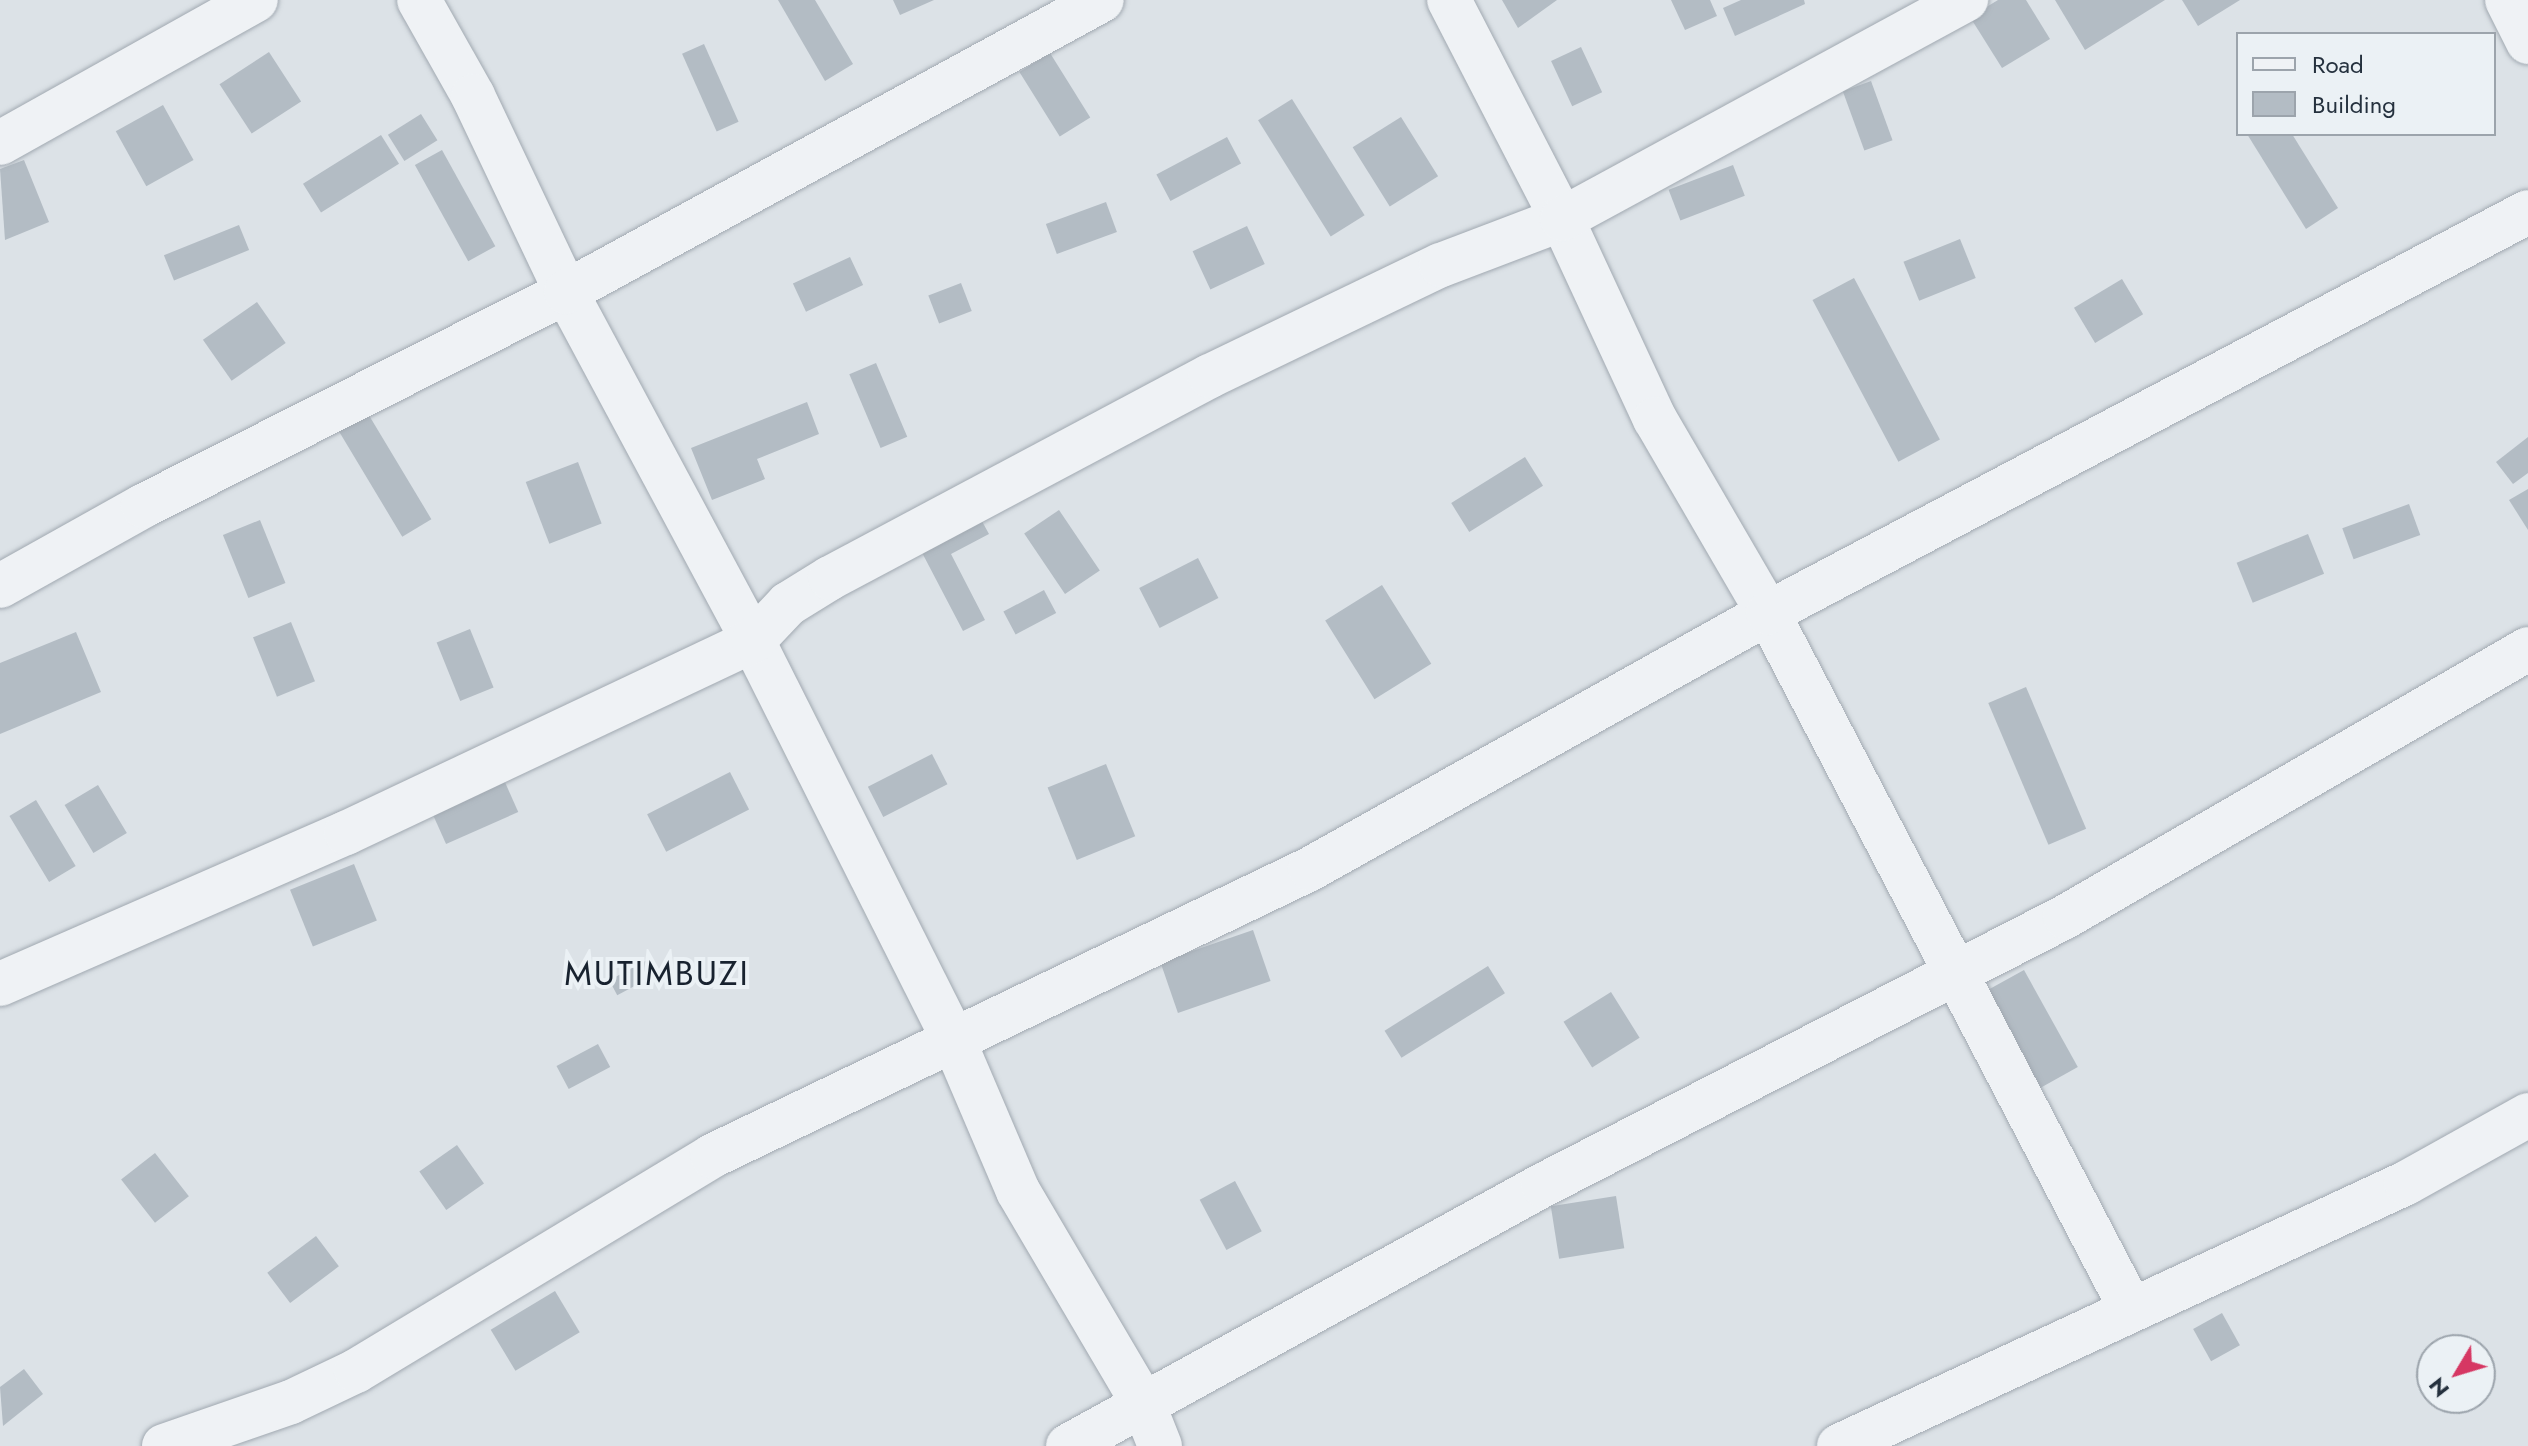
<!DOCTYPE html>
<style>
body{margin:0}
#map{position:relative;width:2528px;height:1446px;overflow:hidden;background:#dce2e7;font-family:Jost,sans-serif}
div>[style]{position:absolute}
.building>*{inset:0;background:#b3bcc4;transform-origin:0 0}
.roads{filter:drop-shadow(0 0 2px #a1a9b1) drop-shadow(0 0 2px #a1a9b1)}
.minor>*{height:44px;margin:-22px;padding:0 22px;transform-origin:22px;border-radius:22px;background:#eff2f5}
span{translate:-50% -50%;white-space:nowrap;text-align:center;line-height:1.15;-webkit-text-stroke:8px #ebf1f5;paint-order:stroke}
.quarter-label{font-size:34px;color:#18222f;letter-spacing:2px}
.legend{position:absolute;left:2236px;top:32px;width:260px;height:104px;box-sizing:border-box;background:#ebf1f5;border:2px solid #9ca4ac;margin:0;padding:10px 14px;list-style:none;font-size:24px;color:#25313e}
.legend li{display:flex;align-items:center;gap:16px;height:40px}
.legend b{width:40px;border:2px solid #9ca4ac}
.north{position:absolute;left:2416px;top:1334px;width:80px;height:80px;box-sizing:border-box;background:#ebf1f5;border:2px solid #9ca4ac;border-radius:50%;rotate:232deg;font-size:22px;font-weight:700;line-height:32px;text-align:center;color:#25313e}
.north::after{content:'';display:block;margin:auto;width:28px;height:36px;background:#d63763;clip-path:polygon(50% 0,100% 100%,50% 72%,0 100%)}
</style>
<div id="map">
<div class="building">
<i style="clip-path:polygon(778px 0,815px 0,853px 64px,825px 81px)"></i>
<i style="clip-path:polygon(893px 0,934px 0,900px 15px)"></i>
<i style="clip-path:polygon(1502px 0,1557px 0,1518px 28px)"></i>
<i style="clip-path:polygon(1671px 0,1710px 0,1717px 16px,1685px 30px)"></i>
<i style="clip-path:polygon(1741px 0,1804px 0,1805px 4px,1735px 36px,1723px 8px)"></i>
<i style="clip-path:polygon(1998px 0,2026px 0,2050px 39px,2002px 68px,1970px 17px)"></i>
<i style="clip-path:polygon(2055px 0,2165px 0,2085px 50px)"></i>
<i style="clip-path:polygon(2182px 0,2240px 0,2198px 26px)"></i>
<i style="left:704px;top:44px;width:85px;height:24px;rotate:66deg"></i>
<i style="left:1581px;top:47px;width:50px;height:33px;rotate:65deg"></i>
<i style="left:269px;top:52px;width:59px;height:59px;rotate:57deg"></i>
<i style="left:1050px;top:53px;width:76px;height:36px;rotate:58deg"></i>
<i style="left:1871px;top:81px;width:63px;height:30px;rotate:70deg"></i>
<i style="left:1292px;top:99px;width:137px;height:40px;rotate:58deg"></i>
<i style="left:163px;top:105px;width:63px;height:54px;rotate:61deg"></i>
<i style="left:421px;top:114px;width:31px;height:39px;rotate:58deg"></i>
<i style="left:1401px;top:117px;width:70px;height:57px;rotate:58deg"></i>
<i style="clip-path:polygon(2247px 134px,2292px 134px,2338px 208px,2306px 229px)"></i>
<i style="left:381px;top:135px;width:34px;height:92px;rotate:58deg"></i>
<i style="left:1227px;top:137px;width:30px;height:80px;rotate:62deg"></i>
<i style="left:442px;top:150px;width:110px;height:31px;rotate:61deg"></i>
<i style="clip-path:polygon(24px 160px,49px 222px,5px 240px,0 169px)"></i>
<i style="left:1733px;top:165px;width:33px;height:69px;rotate:69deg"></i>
<i style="left:1106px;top:202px;width:32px;height:64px;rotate:70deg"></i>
<i style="left:239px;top:225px;width:27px;height:81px;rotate:68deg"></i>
<i style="left:1247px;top:226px;width:42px;height:60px;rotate:65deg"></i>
<i style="left:1960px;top:239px;width:42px;height:61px;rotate:68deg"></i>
<i style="left:850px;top:257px;width:31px;height:63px;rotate:65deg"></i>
<i style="left:1854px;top:278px;width:183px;height:47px;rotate:62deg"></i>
<i style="left:2122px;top:279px;width:41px;height:56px;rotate:59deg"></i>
<i style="left:961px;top:283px;width:30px;height:35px;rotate:69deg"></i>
<i style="left:257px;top:302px;width:50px;height:66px;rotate:55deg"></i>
<i style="left:876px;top:363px;width:80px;height:29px;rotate:67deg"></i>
<i style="clip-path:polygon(807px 402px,819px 434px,757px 459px,765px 479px,712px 500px,691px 448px)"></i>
<i style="left:367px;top:412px;width:125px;height:34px;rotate:59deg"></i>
<i style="clip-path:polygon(2528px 437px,2528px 473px,2513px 484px,2496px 462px)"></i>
<i style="left:1525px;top:457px;width:34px;height:87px;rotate:58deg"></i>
<i style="left:578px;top:462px;width:66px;height:56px;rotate:69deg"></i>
<i style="clip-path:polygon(2528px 489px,2528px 530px,2509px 500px)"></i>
<i style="left:2409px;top:504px;width:33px;height:71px;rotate:70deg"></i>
<i style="left:1059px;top:510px;width:73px;height:42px;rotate:56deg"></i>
<i style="clip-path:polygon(978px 514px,989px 534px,951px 554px,985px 620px,963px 631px,918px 545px)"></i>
<i style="left:260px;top:520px;width:68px;height:40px;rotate:68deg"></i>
<i style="left:2308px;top:534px;width:43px;height:77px;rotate:68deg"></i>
<i style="left:1198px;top:558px;width:45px;height:66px;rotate:63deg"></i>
<i style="left:1382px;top:585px;width:93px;height:67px;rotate:58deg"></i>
<i style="left:1044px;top:590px;width:26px;height:46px;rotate:62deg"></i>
<i style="left:291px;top:622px;width:64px;height:41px;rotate:68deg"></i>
<i style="left:470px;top:629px;width:63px;height:36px;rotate:68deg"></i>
<i style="clip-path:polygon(76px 632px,101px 692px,0 734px,0 663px)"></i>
<i style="left:2026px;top:687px;width:154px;height:41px;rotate:67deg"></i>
<i style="left:932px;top:754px;width:34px;height:72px;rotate:63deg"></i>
<i style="left:1106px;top:764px;width:78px;height:63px;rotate:68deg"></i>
<i style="left:730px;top:772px;width:42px;height:93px;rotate:63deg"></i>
<i style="left:504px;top:780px;width:35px;height:79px;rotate:66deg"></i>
<i style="left:98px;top:785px;width:56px;height:39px;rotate:59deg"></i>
<i style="left:36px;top:800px;width:77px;height:31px;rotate:59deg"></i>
<i style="left:354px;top:864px;width:61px;height:69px;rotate:68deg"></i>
<i style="left:1253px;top:930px;width:54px;height:98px;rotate:71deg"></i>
<i style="left:649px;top:959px;width:17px;height:45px;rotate:62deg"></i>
<i style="left:1488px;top:966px;width:32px;height:122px;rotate:58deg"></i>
<i style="left:2024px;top:970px;width:111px;height:43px;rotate:61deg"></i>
<i style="left:1611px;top:992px;width:54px;height:56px;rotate:58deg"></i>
<i style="left:598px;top:1044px;width:26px;height:47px;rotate:62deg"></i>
<i style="left:457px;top:1145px;width:47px;height:46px;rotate:55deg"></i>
<i style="left:155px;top:1153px;width:55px;height:43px;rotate:52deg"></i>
<i style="left:1235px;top:1181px;width:57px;height:40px;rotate:62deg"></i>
<i style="left:1616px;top:1196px;width:53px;height:66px;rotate:81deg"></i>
<i style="left:316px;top:1236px;width:38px;height:61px;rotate:53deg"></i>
<i style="left:555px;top:1291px;width:48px;height:75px;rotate:59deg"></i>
<i style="left:2222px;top:1313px;width:37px;height:33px;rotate:61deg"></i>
<i style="clip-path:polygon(24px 1369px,43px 1394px,3px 1426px,0 1387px)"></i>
</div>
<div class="roads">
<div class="minor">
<i style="left:419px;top:0;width:110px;rotate:60.6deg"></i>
<i style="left:473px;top:96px;width:217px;rotate:64.6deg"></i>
<i style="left:566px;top:292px;width:396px;rotate:61.8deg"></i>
<i style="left:753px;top:641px;width:448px;rotate:63.3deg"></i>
<i style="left:954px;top:1041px;width:163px;rotate:66.9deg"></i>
<i style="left:1018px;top:1191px;width:246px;rotate:59.5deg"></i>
<i style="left:1143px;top:1403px;width:46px;rotate:68.4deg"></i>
<i style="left:1449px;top:0;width:246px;rotate:62.7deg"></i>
<i style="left:1562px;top:219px;width:221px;rotate:65.1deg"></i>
<i style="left:1655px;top:419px;width:225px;rotate:59.8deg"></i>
<i style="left:1768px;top:613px;width:785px;rotate:62.46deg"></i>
<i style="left:2507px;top:0;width:47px;rotate:63.4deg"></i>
<i style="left:0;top:143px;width:293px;rotate:-29.2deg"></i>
<i style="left:0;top:586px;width:164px;rotate:-29.2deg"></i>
<i style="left:143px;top:506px;width:474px;rotate:-26.8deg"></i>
<i style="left:566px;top:292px;width:610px;rotate:-28.58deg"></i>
<i style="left:0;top:984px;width:378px;rotate:-23.6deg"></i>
<i style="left:346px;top:833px;width:450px;rotate:-25.3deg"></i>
<i style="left:753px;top:641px;width:51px;rotate:-46.6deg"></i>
<i style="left:788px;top:604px;width:49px;rotate:-31.8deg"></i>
<i style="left:830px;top:578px;width:430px;rotate:-28deg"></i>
<i style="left:1210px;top:376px;width:256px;rotate:-25.7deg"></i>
<i style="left:1441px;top:265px;width:129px;rotate:-20.8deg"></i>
<i style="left:1562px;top:219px;width:460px;rotate:-28.5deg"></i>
<i style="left:164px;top:1446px;width:134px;rotate:-19.1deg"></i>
<i style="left:291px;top:1402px;width:72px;rotate:-25.5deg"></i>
<i style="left:356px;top:1371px;width:416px;rotate:-31.1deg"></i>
<i style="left:712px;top:1156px;width:663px;rotate:-25.64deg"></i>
<i style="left:1310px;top:869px;width:525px;rotate:-29.2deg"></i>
<i style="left:1768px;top:613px;width:859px;rotate:-27.82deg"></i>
<i style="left:1068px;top:1446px;width:542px;rotate:-28.79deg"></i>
<i style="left:1543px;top:1185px;width:587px;rotate:-27.18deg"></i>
<i style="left:2065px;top:917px;width:535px;rotate:-30.06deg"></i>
<i style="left:1839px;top:1446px;width:625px;rotate:-24.88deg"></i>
<i style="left:2406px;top:1183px;width:140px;rotate:-29.1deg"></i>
</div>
</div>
<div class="quarter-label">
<span style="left:657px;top:974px">MUTIMBUZI</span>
</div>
<ul class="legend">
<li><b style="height:10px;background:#eff2f5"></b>Road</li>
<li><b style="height:22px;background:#b3bcc4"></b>Building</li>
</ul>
<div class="north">N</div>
</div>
